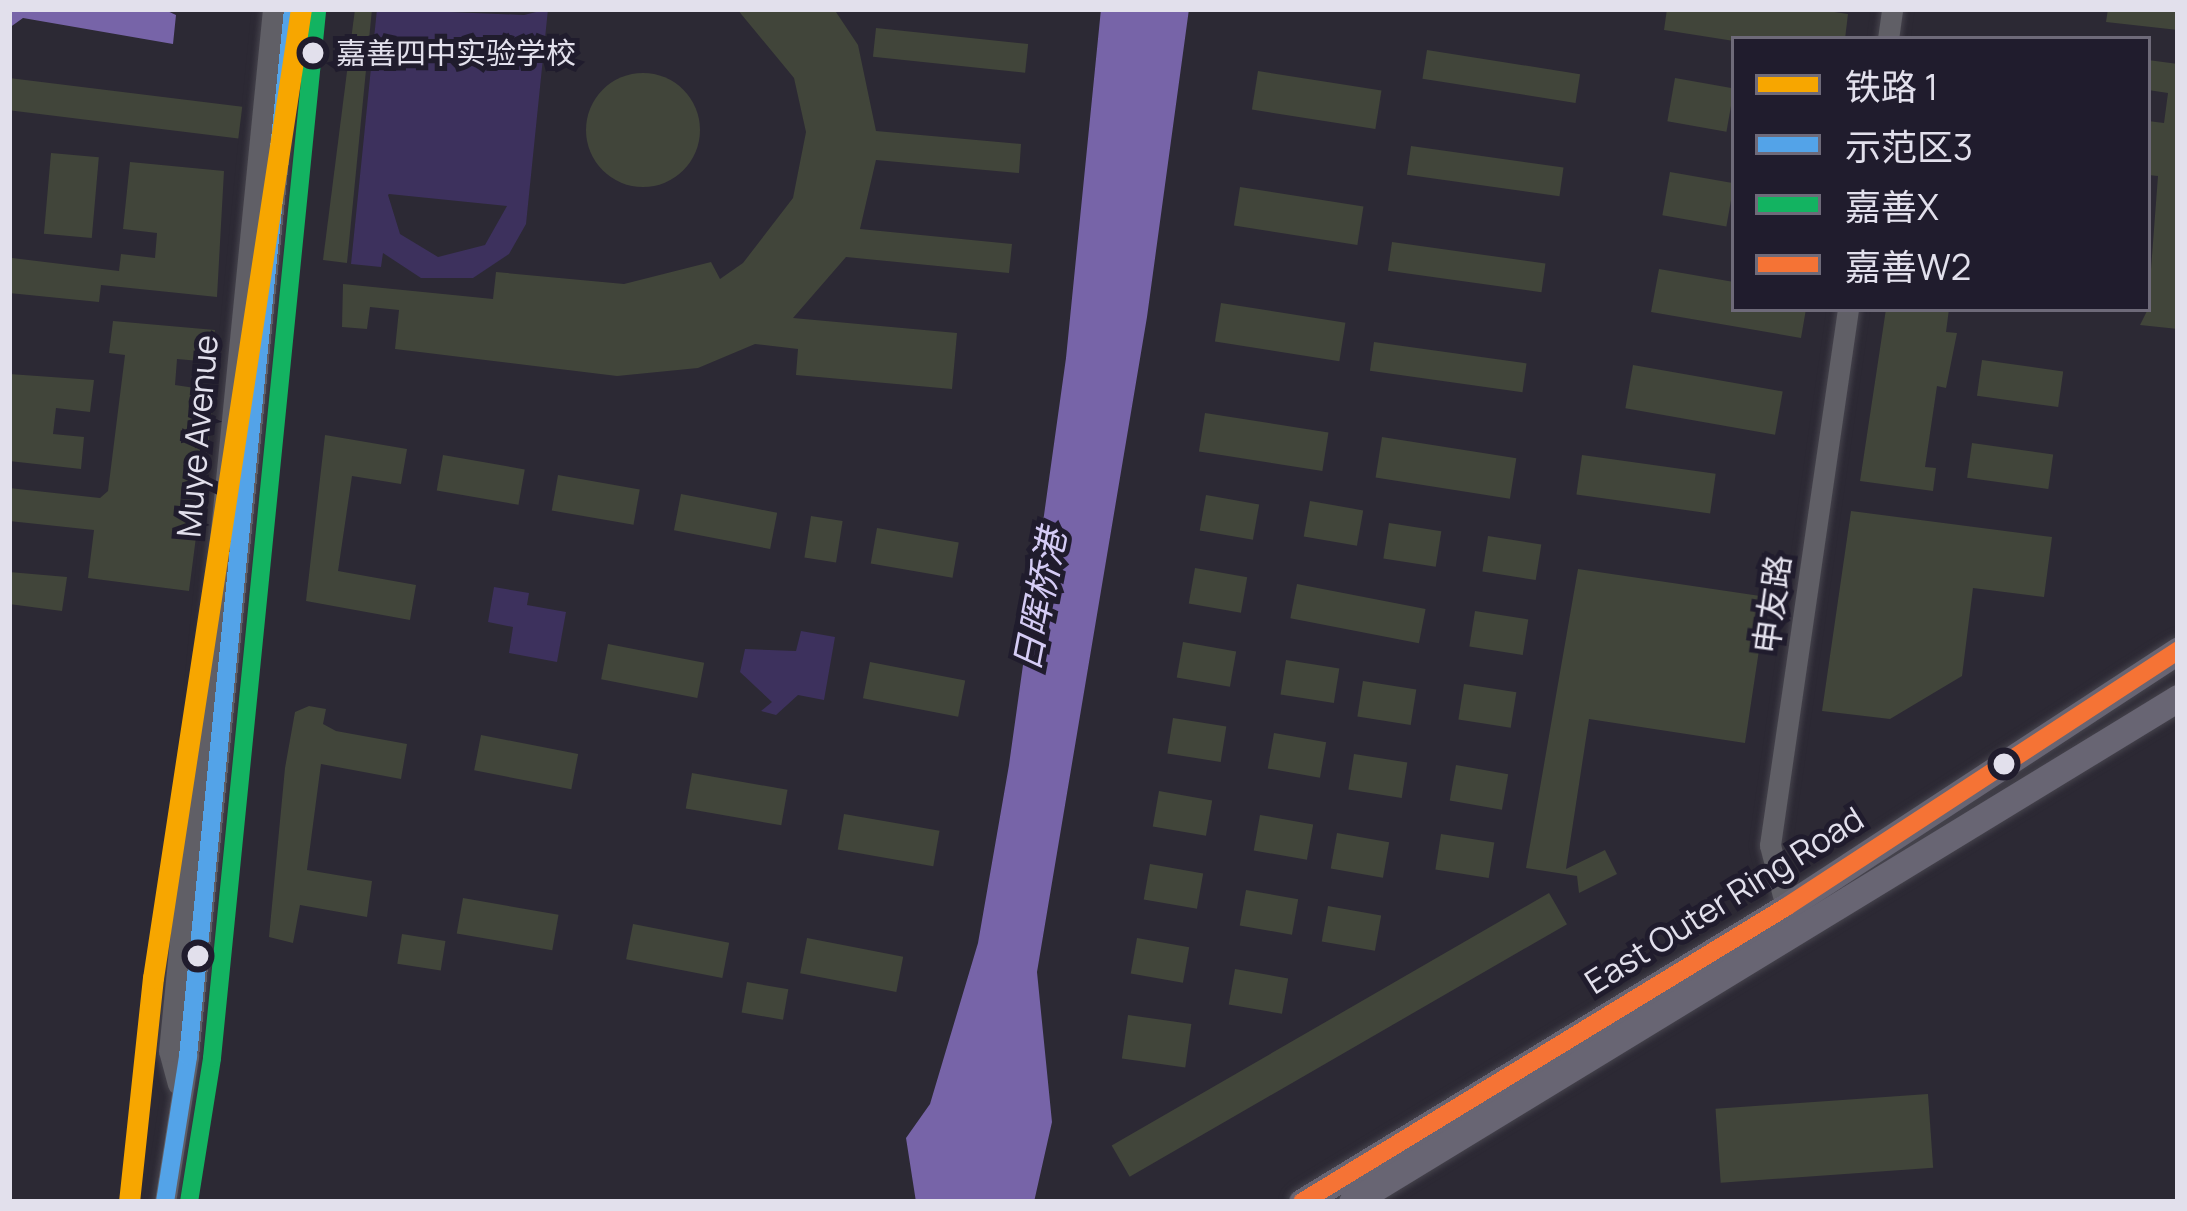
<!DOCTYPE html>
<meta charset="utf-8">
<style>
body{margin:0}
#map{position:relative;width:2187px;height:1211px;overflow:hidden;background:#2c2934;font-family:Manrope,"Noto Sans SC",sans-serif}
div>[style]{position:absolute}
.green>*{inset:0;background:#3d315d}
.water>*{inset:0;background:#7764a8}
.building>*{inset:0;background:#41453a;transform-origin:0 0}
.round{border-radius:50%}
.roads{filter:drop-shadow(0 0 3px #46444d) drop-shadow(0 0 3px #46444d)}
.secondary>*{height:21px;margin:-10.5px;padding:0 10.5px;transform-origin:10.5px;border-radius:10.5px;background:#605f66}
.highway>*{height:27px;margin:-13.5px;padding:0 13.5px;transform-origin:13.5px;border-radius:13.5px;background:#686573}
.bus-1>*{height:18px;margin:-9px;padding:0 9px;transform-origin:9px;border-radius:9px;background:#53a3e8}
.bus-2>*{height:18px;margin:-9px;padding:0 9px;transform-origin:9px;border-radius:9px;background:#13b361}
.bus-3>*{height:18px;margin:-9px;padding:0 9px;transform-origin:9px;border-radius:9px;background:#f57335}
.rail-1>*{height:21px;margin:-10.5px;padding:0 10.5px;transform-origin:10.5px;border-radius:10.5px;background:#f7a600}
.dots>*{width:33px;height:33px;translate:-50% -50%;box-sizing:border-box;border:6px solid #201c2d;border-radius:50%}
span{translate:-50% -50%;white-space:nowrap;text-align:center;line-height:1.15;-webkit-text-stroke:10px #201c2d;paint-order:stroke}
.bus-label{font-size:30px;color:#e2e0ec}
.left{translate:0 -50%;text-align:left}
.street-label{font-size:33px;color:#e2e0ec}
.water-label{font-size:36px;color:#d5ccf5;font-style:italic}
.frame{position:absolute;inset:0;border:12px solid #e2e0ec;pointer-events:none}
.legend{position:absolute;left:1731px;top:36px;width:420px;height:276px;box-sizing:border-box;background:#201c2d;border:3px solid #6e6a79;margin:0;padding:15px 21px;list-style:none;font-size:36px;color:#e2e0ec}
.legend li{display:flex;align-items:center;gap:24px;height:60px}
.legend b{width:60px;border:3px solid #6e6a79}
</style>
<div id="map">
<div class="green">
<i style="clip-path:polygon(evenodd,377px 9px,524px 15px,548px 9px,526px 224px,509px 254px,473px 278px,421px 278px,383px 253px,381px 267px,351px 264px,377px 9px,388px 195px,389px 194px,507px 206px,485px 245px,438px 257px,400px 234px,388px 195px)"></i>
<i style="clip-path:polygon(494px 587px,529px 593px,527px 605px,566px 612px,557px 662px,509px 653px,513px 627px,488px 622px)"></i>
<i style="clip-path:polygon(801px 631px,835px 637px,824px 700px,798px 695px,776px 715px,761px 711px,772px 702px,740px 672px,745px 649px,796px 651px)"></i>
</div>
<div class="water">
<i style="clip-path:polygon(9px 9px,163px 9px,176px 15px,173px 44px,23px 18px,9px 28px)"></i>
<i style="clip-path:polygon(1101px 9px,1189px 9px,1147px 317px,1037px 972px,1052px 1122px,1034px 1202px,916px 1202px,906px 1138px,930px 1104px,978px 943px,1009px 765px,1066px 358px)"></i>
</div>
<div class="building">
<i style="clip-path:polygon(355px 9px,372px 9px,347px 263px,323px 260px)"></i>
<i style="clip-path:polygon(737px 9px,834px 9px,858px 45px,876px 131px,1021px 144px,1019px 173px,876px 160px,860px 229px,1012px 244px,1009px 273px,846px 257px,793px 318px,957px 333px,952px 389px,796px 375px,798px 349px,755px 344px,698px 368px,617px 376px,395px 349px,399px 310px,370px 307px,367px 329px,342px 327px,343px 284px,493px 299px,496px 272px,624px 284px,711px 262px,720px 279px,743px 263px,793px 198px,806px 132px,794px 78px)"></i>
<i style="clip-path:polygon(1667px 9px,1814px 9px,1848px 14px,1845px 39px,1734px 41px,1664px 30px)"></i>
<i style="clip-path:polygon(2108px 9px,2178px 9px,2178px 30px,2106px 22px)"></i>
<i style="left:876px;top:28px;width:153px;height:29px;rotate:6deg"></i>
<i style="left:1427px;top:50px;width:155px;height:29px;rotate:9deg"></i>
<i style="clip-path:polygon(2148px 60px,2178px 64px,2178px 329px,2140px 325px,2148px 309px,2158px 176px,2148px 175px,2148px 121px,2164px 123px,2168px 93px,2148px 90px)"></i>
<i style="left:1258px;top:71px;width:125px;height:39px;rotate:9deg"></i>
<i class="round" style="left:586px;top:73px;width:114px;height:114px"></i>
<i style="left:9px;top:78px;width:235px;height:32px;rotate:7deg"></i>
<i style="left:1675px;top:78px;width:60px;height:44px;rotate:10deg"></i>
<i style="left:1411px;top:146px;width:154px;height:29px;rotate:8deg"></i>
<i style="left:51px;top:153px;width:48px;height:81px;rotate:5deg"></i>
<i style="clip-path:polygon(130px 162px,224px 171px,217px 297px,101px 285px,99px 302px,9px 293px,12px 258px,119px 271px,121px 254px,155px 258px,157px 233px,123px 229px)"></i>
<i style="left:1670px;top:172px;width:65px;height:44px;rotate:10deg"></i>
<i style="left:1240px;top:187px;width:125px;height:39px;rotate:9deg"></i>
<i style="left:1392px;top:242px;width:155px;height:29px;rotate:8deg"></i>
<i style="clip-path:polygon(1659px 269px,1734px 282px,1734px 309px,1806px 309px,1801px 338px,1651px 312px)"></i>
<i style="left:1221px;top:303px;width:126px;height:39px;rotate:9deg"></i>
<i style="clip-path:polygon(1886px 309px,1949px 309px,1946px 332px,1957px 333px,1946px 388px,1937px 386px,1925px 467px,1936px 468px,1933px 491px,1860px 481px)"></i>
<i style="clip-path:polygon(113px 321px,215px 330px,211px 362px,177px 359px,175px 385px,215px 391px,189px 591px,88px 578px,94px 530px,9px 521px,9px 488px,100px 498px,108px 491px,125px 355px,109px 353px)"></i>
<i style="left:1374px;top:342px;width:154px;height:29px;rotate:8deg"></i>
<i style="left:1982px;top:360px;width:82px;height:36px;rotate:8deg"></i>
<i style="left:1633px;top:365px;width:152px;height:44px;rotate:10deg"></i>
<i style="clip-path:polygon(9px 374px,94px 380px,90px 412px,56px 408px,53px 434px,84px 437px,81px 469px,9px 461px)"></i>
<i style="left:1205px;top:413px;width:125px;height:39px;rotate:9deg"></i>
<i style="clip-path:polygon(325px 435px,407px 449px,401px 484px,352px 476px,338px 571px,416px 585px,410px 620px,306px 601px)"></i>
<i style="left:1382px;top:437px;width:136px;height:41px;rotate:9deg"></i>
<i style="left:1972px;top:443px;width:82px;height:35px;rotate:8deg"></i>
<i style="left:443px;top:455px;width:83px;height:36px;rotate:10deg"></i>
<i style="left:1582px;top:455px;width:135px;height:40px;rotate:8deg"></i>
<i style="left:558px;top:475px;width:83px;height:36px;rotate:10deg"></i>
<i style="left:681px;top:494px;width:98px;height:37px;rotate:11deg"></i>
<i style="left:1206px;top:495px;width:54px;height:36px;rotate:10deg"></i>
<i style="left:1310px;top:501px;width:54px;height:36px;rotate:10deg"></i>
<i style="clip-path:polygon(1851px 511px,2052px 537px,2044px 597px,1973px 588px,1962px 676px,1890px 719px,1822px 711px)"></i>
<i style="left:811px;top:516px;width:32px;height:42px;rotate:9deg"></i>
<i style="left:1389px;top:523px;width:53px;height:36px;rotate:9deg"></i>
<i style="left:877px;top:528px;width:83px;height:36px;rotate:10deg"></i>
<i style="left:1488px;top:536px;width:54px;height:36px;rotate:9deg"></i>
<i style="left:1195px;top:568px;width:53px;height:36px;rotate:10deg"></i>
<i style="clip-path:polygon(1578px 569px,1767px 597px,1745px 743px,1589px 719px,1566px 869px,1605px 850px,1617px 874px,1579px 893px,1577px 876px,1526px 868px)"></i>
<i style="clip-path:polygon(9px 572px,67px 577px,62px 611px,9px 604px)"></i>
<i style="left:1297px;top:584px;width:131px;height:35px;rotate:11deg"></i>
<i style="left:1475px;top:611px;width:54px;height:36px;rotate:9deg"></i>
<i style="left:1183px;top:642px;width:54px;height:36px;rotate:10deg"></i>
<i style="left:608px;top:644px;width:98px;height:36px;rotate:11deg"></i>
<i style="left:1286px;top:660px;width:54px;height:35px;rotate:9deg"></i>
<i style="left:870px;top:662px;width:97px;height:37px;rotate:11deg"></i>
<i style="left:1363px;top:681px;width:54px;height:36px;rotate:9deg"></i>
<i style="left:1464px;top:684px;width:53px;height:36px;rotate:9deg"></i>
<i style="clip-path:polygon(309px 706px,326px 709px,323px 724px,336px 731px,407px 744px,401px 779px,321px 764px,307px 870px,372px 881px,367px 917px,300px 905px,293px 943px,269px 937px,285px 768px,295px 712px)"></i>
<i style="left:1173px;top:718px;width:54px;height:36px;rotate:9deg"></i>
<i style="left:1274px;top:733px;width:53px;height:36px;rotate:10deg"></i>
<i style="left:481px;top:735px;width:99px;height:36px;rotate:11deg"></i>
<i style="left:1354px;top:754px;width:54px;height:36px;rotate:9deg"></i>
<i style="left:1456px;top:765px;width:53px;height:36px;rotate:10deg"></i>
<i style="left:692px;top:773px;width:97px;height:36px;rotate:10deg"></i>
<i style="left:1159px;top:791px;width:54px;height:36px;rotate:10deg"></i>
<i style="left:844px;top:814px;width:97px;height:36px;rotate:10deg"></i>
<i style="left:1260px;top:815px;width:54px;height:36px;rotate:10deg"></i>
<i style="left:1337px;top:833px;width:53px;height:36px;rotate:10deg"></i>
<i style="left:1441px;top:834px;width:54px;height:36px;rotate:9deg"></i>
<i style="left:1150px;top:864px;width:54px;height:36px;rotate:10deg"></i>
<i style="left:1246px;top:890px;width:53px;height:36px;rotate:10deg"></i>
<i style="left:1549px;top:893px;width:36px;height:505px;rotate:60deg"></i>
<i style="left:463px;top:898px;width:97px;height:36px;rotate:10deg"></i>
<i style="left:1328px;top:906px;width:54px;height:36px;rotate:10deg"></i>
<i style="left:633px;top:924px;width:98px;height:36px;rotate:11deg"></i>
<i style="left:402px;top:934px;width:44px;height:30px;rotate:9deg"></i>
<i style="left:807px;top:938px;width:98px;height:36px;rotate:11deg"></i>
<i style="left:1137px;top:938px;width:53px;height:36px;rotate:10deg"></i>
<i style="left:1235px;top:969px;width:54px;height:36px;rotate:10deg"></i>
<i style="left:747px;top:982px;width:42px;height:31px;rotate:10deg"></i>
<i style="left:1128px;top:1015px;width:64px;height:44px;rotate:8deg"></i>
<i style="left:1928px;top:1094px;width:74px;height:213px;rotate:86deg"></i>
</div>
<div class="roads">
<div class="secondary">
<i style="left:1888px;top:39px;width:30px;rotate:-82deg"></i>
<i style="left:1786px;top:907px;width:64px;rotate:-104.5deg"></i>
<i style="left:1770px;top:845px;width:542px;rotate:-81.72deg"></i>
<i style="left:178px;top:1084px;width:34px;rotate:-105deg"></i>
<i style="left:169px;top:1051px;width:1047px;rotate:-84.3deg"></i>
<i style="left:165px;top:1202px;width:148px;rotate:-81deg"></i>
<i style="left:188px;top:1056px;width:1052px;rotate:-84.27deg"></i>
</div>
<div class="highway">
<i style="left:1302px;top:1202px;width:567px;rotate:-31.36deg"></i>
<i style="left:1786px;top:907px;width:469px;rotate:-33.2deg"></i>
<i style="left:1352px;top:1202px;width:968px;rotate:-31.39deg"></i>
</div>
</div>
<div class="bus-1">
<i style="left:165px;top:1202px;width:148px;rotate:-81deg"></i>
<i style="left:188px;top:1056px;width:1052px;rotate:-84.27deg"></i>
</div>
<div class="bus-2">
<i style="left:189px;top:1202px;width:146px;rotate:-80.9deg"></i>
<i style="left:212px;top:1058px;width:1052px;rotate:-84.27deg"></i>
</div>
<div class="bus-3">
<i style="left:1302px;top:1202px;width:567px;rotate:-31.36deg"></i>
<i style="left:1786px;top:907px;width:469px;rotate:-33.2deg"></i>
</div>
<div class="rail-1">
<i style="left:129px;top:1202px;width:225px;rotate:-83.9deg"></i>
<i style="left:153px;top:978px;width:980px;rotate:-81.32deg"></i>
</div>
<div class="dots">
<i style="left:313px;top:53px;background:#e2e0ec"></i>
<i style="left:2004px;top:764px;background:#e2e0ec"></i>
<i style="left:198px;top:956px;background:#e2e0ec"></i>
</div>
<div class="bus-label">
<span class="left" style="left:336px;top:53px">嘉善四中实验学校</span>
</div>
<div class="street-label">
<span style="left:197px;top:436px;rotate:-85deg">Muye Avenue</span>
<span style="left:1772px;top:604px;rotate:-82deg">申友路</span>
<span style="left:1724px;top:900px;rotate:-32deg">East Outer Ring Road</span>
</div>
<div class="water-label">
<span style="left:1039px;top:600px;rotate:-79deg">日晖桥港</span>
</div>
<div class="frame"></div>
<ul class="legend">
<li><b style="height:15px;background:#f7a600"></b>铁路 1</li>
<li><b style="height:15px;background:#53a3e8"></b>示范区3</li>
<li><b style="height:15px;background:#13b361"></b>嘉善X</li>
<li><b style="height:15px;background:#f57335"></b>嘉善W2</li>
</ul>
</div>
